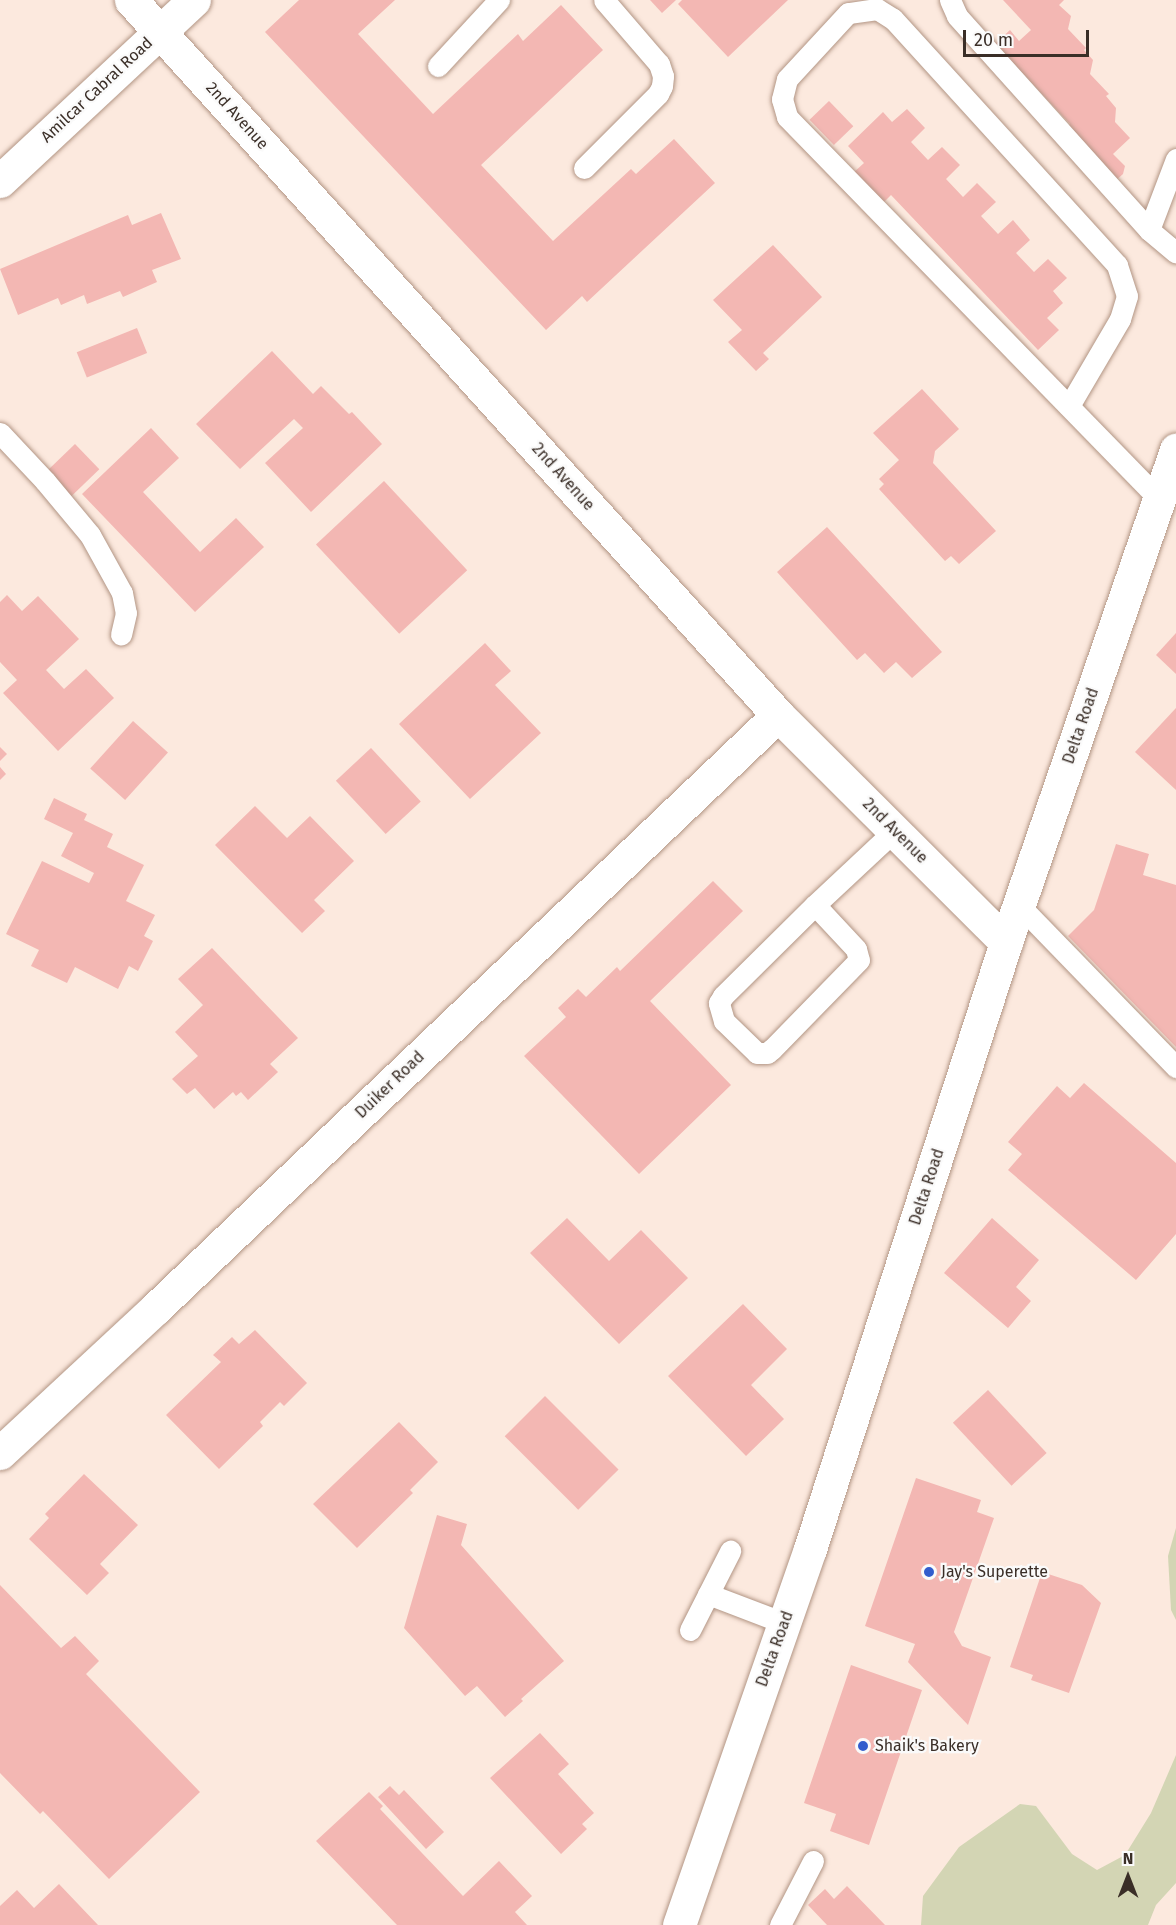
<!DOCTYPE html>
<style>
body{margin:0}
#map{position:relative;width:1176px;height:1925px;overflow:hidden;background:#fce9de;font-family:"Fira Sans",sans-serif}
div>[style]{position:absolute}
.green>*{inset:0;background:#d3d5b4}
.building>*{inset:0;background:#f3b7b3;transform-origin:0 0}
.roads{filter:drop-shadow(0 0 2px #b29584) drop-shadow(0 0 2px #b29584)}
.service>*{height:21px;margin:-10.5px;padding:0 10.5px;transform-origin:10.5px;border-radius:10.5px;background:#fff}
.minor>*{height:33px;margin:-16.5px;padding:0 16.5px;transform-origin:16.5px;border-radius:16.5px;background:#fff}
.dots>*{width:16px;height:16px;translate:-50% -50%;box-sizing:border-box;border:3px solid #fafafa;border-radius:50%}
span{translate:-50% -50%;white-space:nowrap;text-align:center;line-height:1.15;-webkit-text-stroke:4.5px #fafafa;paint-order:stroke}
.street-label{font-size:16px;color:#3a2e27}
.poi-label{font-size:16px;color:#3a2e27}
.left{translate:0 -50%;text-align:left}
.north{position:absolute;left:1098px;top:1847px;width:60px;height:60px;-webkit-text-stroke:4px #fafafa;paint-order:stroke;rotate:0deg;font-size:16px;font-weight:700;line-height:24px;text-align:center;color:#3a2e27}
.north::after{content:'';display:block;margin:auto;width:21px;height:27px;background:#3a2e27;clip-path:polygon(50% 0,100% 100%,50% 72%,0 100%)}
.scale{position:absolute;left:963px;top:30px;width:126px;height:27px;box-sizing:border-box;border:3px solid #3a2e27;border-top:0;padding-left:8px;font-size:18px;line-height:21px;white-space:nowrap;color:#3a2e27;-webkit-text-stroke:4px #fafafa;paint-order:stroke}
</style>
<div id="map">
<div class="green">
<i style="clip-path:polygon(1176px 1528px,1176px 1620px,1171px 1610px,1168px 1556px)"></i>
<i style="clip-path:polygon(1176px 1755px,1176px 1883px,1156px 1905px,1148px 1925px,921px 1925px,923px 1896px,959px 1847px,1020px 1804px,1036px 1806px,1072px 1854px,1097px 1870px,1125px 1855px,1151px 1813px)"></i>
</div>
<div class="building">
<i style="clip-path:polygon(299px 0,395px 0,358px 34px,433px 114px,518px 34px,523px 41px,561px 5px,603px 50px,481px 165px,553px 241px,631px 169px,636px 174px,674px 139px,715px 183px,587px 302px,582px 296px,546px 330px,265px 32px)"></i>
<i style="clip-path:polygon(650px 0,676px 0,662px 13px)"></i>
<i style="clip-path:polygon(682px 0,788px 0,728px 57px,678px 4px)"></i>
<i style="clip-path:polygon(1003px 0,1064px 0,1059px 5px,1071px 16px,1068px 29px,1086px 48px,1084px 50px,1093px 60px,1090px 74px,1109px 94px,1106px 96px,1116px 108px,1115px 122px,1130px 138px,1113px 154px,1125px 166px,1123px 174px,1114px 182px,1065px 129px,1070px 124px,995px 44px,1010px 30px,1019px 41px,1031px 30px)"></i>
<i style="left:829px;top:101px;width:35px;height:27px;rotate:46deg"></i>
<i style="clip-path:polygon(907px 109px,925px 128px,911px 142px,928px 160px,942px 147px,960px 165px,946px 179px,963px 197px,977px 183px,996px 202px,981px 216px,998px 234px,1013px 220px,1030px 240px,1016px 253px,1034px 272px,1048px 259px,1067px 278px,1053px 291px,1063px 303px,1047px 318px,1059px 330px,1038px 350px,891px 195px,882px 204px,853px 173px,864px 163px,848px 146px,883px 112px,892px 122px)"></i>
<i style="clip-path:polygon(161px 213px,181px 259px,152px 270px,157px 282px,123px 297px,120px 291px,87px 304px,84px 295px,61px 305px,58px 298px,18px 315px,0 269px,128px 215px,132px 225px)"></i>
<i style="clip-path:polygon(773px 245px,822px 297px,763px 353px,769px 359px,756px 371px,728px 342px,742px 330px,713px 300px)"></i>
<i style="left:137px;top:328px;width:27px;height:65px;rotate:68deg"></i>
<i style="clip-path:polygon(272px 351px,313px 394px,321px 386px,349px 414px,352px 412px,382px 444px,311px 512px,265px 463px,303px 428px,294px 419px,240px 469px,196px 424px)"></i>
<i style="clip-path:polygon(922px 389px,959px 429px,935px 451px,933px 463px,996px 531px,959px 564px,951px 556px,945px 561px,879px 489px,884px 484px,879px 479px,899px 460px,873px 433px)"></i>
<i style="clip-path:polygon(151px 428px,179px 458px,143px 492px,200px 552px,236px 518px,264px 547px,195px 612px,82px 494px)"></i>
<i style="left:75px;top:444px;width:35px;height:40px;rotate:46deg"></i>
<i style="left:384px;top:481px;width:122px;height:93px;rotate:47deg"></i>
<i style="clip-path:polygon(827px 527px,942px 652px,912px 678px,896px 662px,884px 673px,865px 653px,857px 660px,777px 572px)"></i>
<i style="clip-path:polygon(7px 595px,22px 611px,38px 596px,79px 639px,46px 670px,64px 689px,86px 669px,114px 698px,58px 751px,3px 693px,17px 680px,0 662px,0 602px)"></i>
<i style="clip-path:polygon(1176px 633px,1176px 674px,1156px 655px)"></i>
<i style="clip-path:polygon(485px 643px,511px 671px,495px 685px,541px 733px,470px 799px,399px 724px)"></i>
<i style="clip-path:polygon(1176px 708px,1176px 790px,1135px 752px)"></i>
<i style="left:133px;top:721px;width:47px;height:64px;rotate:42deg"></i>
<i style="clip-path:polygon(0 747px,7px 754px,0 761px)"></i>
<i style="left:371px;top:748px;width:73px;height:48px;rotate:47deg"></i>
<i style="clip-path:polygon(0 767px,6px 774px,0 780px)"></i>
<i style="clip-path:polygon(54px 798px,87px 814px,84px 820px,113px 834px,107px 847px,144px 865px,126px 901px,155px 915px,144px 936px,153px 941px,138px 971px,129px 966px,118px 989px,75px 967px,67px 983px,31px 966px,39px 950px,6px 934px,42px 861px,89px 883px,94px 873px,61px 856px,73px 833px,44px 819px)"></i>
<i style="clip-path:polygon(255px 806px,287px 838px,310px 816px,354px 861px,314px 900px,325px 911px,302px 933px,215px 845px)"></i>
<i style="clip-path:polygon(1116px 844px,1149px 854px,1143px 875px,1176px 885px,1176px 1047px,1068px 936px,1094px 910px)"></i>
<i style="clip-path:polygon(713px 881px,743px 911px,650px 1001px,731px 1085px,639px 1174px,524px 1056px,566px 1017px,558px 1008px,578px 989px,586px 997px,617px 967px,620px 971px)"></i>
<i style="clip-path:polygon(212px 948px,298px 1038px,270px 1064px,278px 1072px,248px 1100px,241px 1092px,236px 1096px,233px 1092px,214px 1109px,195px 1088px,187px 1094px,172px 1079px,198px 1056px,175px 1032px,203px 1005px,178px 979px)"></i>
<i style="clip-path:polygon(1084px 1083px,1176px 1163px,1176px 1234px,1136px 1280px,1008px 1170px,1022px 1154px,1008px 1142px,1057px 1086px,1070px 1098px)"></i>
<i style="clip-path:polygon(567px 1218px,609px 1261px,641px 1230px,688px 1278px,619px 1344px,530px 1253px)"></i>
<i style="clip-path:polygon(992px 1218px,1039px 1260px,1016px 1287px,1031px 1301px,1008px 1328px,944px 1273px)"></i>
<i style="clip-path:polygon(743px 1304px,787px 1349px,751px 1385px,784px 1419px,746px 1456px,668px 1376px)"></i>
<i style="clip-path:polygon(255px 1330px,307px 1383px,284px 1406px,280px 1402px,260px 1422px,263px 1426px,219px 1469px,166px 1415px,221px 1362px,213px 1355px,232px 1337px,239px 1344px)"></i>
<i style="left:988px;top:1390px;width:86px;height:48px;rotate:47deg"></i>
<i style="left:545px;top:1396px;width:104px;height:57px;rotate:45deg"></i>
<i style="clip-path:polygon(399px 1422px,438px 1462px,410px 1490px,413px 1493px,357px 1548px,313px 1504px)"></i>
<i style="clip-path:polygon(84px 1474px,138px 1525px,100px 1564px,109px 1573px,87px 1595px,29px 1539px,49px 1518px,45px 1514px)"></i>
<i style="clip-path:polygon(916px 1478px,981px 1500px,977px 1512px,994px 1518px,954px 1632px,962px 1646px,991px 1657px,968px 1725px,908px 1662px,915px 1644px,865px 1626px)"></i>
<i style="clip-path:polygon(437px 1515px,467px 1524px,461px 1545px,564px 1661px,521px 1699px,523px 1701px,505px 1717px,477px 1686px,465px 1696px,404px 1628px)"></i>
<i style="clip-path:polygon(1042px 1572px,1082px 1585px,1101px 1603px,1069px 1693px,1031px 1680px,1033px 1675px,1010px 1667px)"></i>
<i style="clip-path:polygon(0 1585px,61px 1648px,75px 1636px,99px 1661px,86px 1674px,200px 1792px,109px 1879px,43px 1811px,40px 1814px,0 1773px)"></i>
<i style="clip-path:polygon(851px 1665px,922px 1690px,869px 1845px,830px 1831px,836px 1814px,804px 1803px)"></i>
<i style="clip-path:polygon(540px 1733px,569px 1764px,558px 1774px,594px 1813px,582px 1824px,587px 1829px,561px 1854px,490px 1778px)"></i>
<i style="clip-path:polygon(390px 1786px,399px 1795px,404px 1790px,444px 1832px,426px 1849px,378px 1797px)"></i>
<i style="clip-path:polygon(369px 1792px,383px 1806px,380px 1809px,463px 1896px,499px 1861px,532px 1896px,515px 1912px,527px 1925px,397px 1925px,316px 1841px)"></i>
<i style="clip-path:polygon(59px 1884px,98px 1925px,0 1925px,0 1906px,17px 1890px,34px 1908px)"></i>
<i style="clip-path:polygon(847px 1886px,885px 1925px,827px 1925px,808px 1905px,825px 1889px,834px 1899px)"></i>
</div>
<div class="roads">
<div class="service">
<i style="left:950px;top:0;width:17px;rotate:66deg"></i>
<i style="left:957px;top:16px;width:288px;rotate:48.1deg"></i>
<i style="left:438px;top:66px;width:90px;rotate:-47.3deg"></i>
<i style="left:1176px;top:159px;width:76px;rotate:110.8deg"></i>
<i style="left:1149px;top:230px;width:35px;rotate:40deg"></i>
<i style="left:584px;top:168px;width:105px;rotate:-45deg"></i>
<i style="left:658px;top:94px;width:9px;rotate:-63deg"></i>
<i style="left:662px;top:86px;width:10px;rotate:-84deg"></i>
<i style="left:663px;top:76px;width:13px;rotate:-108deg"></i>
<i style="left:659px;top:64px;width:84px;rotate:-130.7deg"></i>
<i style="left:1069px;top:406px;width:101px;rotate:-59.6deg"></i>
<i style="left:1120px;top:319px;width:24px;rotate:-73deg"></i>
<i style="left:1127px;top:296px;width:33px;rotate:-108deg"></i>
<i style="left:1117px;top:265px;width:333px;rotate:-132.3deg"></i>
<i style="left:893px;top:19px;width:19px;rotate:-148deg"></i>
<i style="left:877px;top:9px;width:29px;rotate:172deg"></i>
<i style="left:848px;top:13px;width:90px;rotate:132.7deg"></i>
<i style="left:787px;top:79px;width:21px;rotate:104deg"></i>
<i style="left:782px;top:99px;width:19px;rotate:74deg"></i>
<i style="left:787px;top:117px;width:533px;rotate:45.76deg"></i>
<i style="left:0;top:433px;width:66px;rotate:46.8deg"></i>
<i style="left:45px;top:481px;width:70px;rotate:50.2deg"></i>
<i style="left:90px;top:535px;width:66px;rotate:61.1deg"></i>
<i style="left:122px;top:593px;width:20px;rotate:79deg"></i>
<i style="left:126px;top:613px;width:22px;rotate:103deg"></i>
<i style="left:815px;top:905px;width:60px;rotate:47deg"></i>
<i style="left:856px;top:949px;width:11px;rotate:75deg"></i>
<i style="left:859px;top:960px;width:124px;rotate:134.3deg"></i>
<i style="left:772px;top:1049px;width:6px;rotate:141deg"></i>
<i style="left:767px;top:1053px;width:10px;rotate:180deg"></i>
<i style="left:757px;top:1053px;width:46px;rotate:-135.9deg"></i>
<i style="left:724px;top:1021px;width:19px;rotate:-106deg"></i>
<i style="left:719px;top:1003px;width:8px;rotate:-60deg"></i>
<i style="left:723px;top:996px;width:129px;rotate:-44.7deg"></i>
<i style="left:815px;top:905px;width:108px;rotate:-43.1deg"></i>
<i style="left:1019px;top:905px;width:226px;rotate:45.9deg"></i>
<i style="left:708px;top:1594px;width:81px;rotate:20.9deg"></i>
<i style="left:690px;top:1630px;width:89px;rotate:-63.1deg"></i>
<i style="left:780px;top:1925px;width:72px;rotate:-62.7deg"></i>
</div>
<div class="minor">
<i style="left:131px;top:0;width:964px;rotate:47.86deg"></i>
<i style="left:778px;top:715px;width:322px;rotate:44.9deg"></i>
<i style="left:0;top:181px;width:265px;rotate:-43deg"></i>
<i style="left:0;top:1453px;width:213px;rotate:-42.9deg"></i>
<i style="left:156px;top:1308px;width:859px;rotate:-43.63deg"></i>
<i style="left:679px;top:1925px;width:398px;rotate:-70.8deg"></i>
<i style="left:810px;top:1549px;width:638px;rotate:-72.1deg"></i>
<i style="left:1006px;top:942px;width:521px;rotate:-70.94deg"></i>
</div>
</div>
<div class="dots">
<i style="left:929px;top:1572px;background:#325dcd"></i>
<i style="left:863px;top:1746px;background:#325dcd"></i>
</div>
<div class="street-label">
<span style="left:97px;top:90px;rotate:-43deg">Amilcar Cabral Road</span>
<span style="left:237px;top:116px;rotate:48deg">2nd Avenue</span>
<span style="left:563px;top:477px;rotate:48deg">2nd Avenue</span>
<span style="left:1081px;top:726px;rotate:-71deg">Delta Road</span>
<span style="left:895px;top:831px;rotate:45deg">2nd Avenue</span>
<span style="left:390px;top:1085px;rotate:-44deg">Duiker Road</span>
<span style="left:927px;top:1187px;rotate:-72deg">Delta Road</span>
<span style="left:775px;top:1649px;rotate:-70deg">Delta Road</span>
</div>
<div class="poi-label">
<span class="left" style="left:941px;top:1572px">Jay's Superette</span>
<span class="left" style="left:875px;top:1746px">Shaik's Bakery</span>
</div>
<div class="north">N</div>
<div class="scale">20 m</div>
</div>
